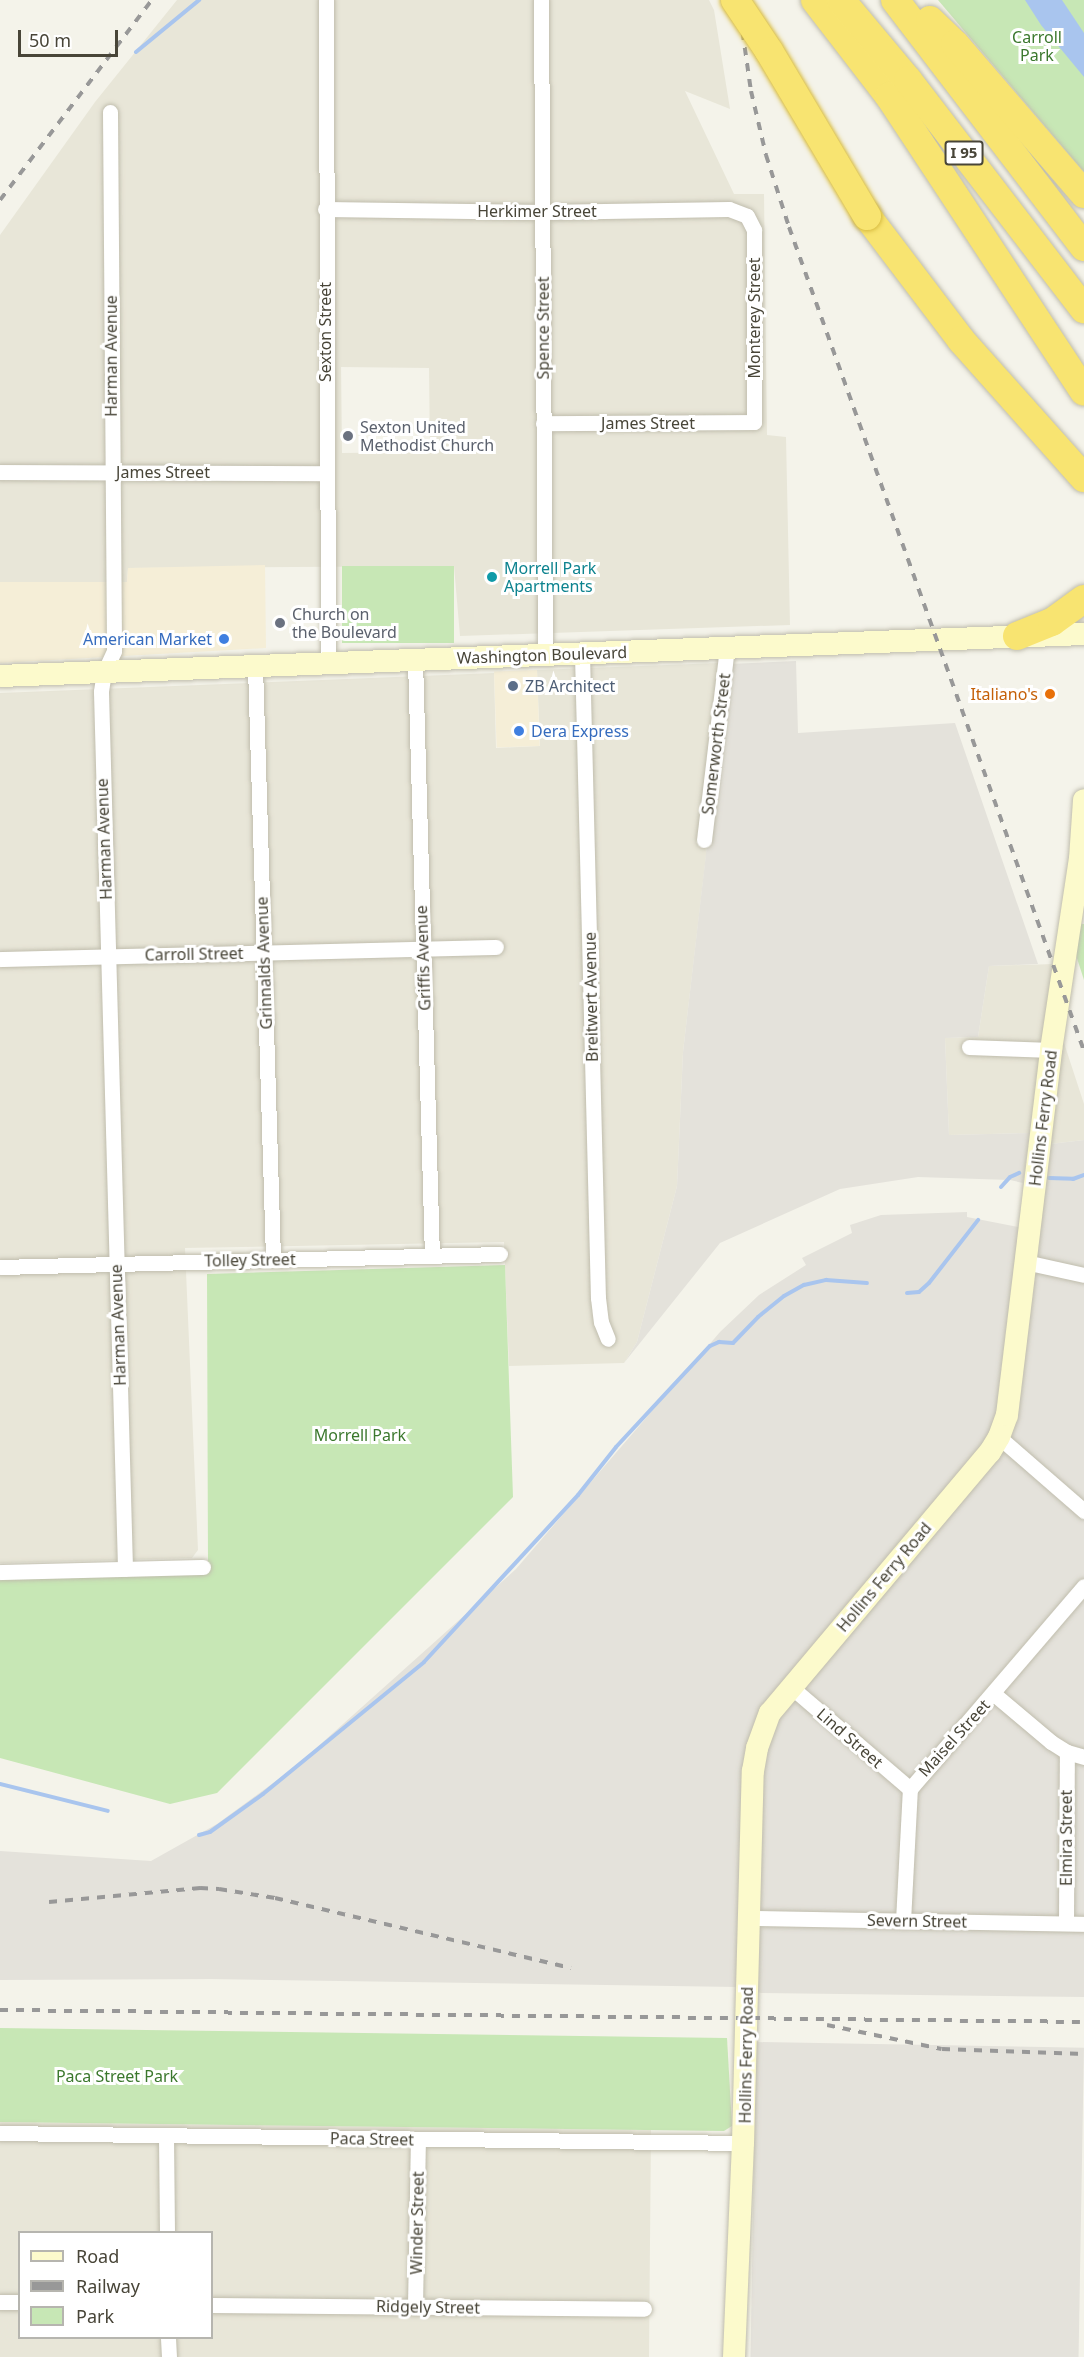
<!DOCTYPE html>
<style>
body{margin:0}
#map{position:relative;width:1084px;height:2357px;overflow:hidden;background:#f4f3ea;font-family:"Noto Sans",sans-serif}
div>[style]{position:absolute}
.residential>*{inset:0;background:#e8e6d8}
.commercial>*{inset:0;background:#f5eed7;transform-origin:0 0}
.industrial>*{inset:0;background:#e4e2db;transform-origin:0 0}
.green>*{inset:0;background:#c7e7b5;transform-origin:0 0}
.water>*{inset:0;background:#a9c5ee}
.stream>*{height:4px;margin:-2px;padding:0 2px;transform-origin:2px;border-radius:2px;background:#a9c5ee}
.roads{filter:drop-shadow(0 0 2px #c0bdad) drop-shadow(0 0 2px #c0bdad)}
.street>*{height:15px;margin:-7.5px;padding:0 7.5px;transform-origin:7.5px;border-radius:7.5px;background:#fff}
.secondary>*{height:22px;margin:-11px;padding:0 11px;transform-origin:11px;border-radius:11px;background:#fcfacc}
.highway>*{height:28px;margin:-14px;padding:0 14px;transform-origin:14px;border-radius:14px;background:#f8e471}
.rail>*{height:4px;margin-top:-2px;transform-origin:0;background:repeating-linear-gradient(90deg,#989898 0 8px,transparent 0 16px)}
.bridges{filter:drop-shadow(0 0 2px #d8bc41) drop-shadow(0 0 2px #d8bc41)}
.highway-bridge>*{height:28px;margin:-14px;padding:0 14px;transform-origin:14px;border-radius:14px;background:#f8e471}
.dots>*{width:16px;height:16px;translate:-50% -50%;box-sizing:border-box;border:3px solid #fff;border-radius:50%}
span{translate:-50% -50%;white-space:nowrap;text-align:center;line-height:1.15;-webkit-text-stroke:6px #fff;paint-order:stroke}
.shield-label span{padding:2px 4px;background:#fff;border:2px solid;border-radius:4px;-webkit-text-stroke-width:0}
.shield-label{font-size:15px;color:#484538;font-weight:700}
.park-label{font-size:16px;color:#3b782d}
.street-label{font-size:16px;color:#484538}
.worship-label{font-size:16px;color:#5b616d}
.left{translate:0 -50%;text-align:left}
.culture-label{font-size:16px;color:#0d838f}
.shop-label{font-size:16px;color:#366cbe}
.right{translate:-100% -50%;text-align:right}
.service-label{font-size:16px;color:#4e5e75}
.food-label{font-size:16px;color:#c56008}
.legend{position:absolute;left:18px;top:2231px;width:195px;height:108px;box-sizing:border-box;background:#fff;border:2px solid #b6b5af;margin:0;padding:8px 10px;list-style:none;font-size:18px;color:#484538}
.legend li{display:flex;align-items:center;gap:12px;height:30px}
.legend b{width:30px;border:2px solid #b6b5af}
.scale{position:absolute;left:18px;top:30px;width:100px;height:27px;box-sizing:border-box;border:3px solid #484538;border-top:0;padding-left:8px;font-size:18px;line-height:21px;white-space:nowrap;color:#484538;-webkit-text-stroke:4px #fff;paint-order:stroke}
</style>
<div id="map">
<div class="residential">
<i style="clip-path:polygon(evenodd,177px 0,709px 0,714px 10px,730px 109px,685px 91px,734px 194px,764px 194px,767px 435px,786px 437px,790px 625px,460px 636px,454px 566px,128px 568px,127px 582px,0 582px,0 235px,95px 102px,177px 0,341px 367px,429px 368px,430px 452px,342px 453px,341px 367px)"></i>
<i style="clip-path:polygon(719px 663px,699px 846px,707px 847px,683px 1052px,677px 1186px,637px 1342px,624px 1363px,509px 1366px,504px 1242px,185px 1248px,198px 1550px,192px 1558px,0 1563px,0 693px,494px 673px,496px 748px,540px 746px,537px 670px)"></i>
<i style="clip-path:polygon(1054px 964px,1049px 997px,1084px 1104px,1084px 1140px,1050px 1144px,1030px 1133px,949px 1135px,945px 1038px,978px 1037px,989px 966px)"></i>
<i style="clip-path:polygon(evenodd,0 2122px,651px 2130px,649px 2357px,0 2357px,0 2122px,20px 2232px,212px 2232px,212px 2338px,20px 2338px,20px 2232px)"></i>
</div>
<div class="commercial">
<i style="clip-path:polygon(265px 565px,266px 648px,0 663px,0 582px,127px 582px,128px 568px)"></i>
<i style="left:537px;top:670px;width:76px;height:43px;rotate:88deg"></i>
</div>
<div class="industrial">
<i style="clip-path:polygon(796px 661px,798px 733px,955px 723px,1038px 964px,989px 966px,978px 1037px,945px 1038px,949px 1135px,1030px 1133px,1023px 1183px,1010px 1180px,918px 1177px,840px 1189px,720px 1243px,624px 1363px,637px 1342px,677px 1186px,683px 1052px,728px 664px)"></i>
<i style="clip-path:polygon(1084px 1140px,1084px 1997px,761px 1993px,737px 1987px,211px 1979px,0 1980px,0 1851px,151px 1861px,217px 1824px,295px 1767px,516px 1569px,720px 1332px,759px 1295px,806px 1265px,802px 1258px,852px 1233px,850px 1225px,881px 1215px,967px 1212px,967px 1217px,1039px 1231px,1050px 1144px)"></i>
<i style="left:756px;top:2042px;width:328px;height:315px;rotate:1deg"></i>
</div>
<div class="green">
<i style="clip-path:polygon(938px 0,1084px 0,1084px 172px)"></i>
<i style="left:342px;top:566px;width:112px;height:77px"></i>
<i style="clip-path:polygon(1079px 924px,1084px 924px,1084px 980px,1075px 952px)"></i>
<i style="clip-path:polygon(505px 1265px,513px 1497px,217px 1793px,170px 1804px,0 1758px,0 1575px,208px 1569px,207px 1274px)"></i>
<i style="clip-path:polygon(0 2028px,727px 2038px,732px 2126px,724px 2131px,0 2122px)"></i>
</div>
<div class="water">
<i style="clip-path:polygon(1025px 0,1062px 0,1084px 33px,1084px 77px,1041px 25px)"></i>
</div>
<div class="stream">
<i style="left:136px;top:52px;width:82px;rotate:-39.5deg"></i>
<i style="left:1049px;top:1178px;width:24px;rotate:2deg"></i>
<i style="left:1073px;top:1179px;width:12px;rotate:-20deg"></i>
<i style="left:1001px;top:1187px;width:13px;rotate:-48deg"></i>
<i style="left:1010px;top:1177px;width:10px;rotate:-24deg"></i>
<i style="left:907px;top:1293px;width:12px;rotate:-5deg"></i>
<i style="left:919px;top:1292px;width:13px;rotate:-42deg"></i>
<i style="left:929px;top:1283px;width:80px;rotate:-52.1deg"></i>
<i style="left:0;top:1784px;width:111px;rotate:14deg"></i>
<i style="left:199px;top:1835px;width:11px;rotate:-15deg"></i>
<i style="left:210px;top:1832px;width:65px;rotate:-35.6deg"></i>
<i style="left:263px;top:1794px;width:208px;rotate:-39.3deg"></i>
<i style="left:424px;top:1662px;width:227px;rotate:-47.3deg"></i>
<i style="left:578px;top:1495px;width:61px;rotate:-51.6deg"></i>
<i style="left:616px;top:1447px;width:138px;rotate:-47.1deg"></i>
<i style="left:710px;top:1346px;width:10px;rotate:-24deg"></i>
<i style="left:719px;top:1342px;width:14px;rotate:4deg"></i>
<i style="left:733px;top:1343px;width:36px;rotate:-46deg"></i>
<i style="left:758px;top:1317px;width:33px;rotate:-39deg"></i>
<i style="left:784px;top:1296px;width:23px;rotate:-29deg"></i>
<i style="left:804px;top:1285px;width:23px;rotate:-13deg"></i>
<i style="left:826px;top:1280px;width:41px;rotate:4.2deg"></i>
</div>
<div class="roads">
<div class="street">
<i style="left:326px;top:0;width:664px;rotate:89.83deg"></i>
<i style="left:541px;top:0;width:655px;rotate:89.65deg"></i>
<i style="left:110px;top:112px;width:539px;rotate:89.57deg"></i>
<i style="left:114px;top:651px;width:23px;rotate:115deg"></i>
<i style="left:104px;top:672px;width:20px;rotate:99deg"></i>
<i style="left:101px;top:692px;width:877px;rotate:88.43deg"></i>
<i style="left:325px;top:209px;width:217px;rotate:0.8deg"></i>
<i style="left:542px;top:212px;width:187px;rotate:-0.9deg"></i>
<i style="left:729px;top:209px;width:19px;rotate:21deg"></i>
<i style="left:747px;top:216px;width:16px;rotate:63deg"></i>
<i style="left:754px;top:230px;width:192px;rotate:90deg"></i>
<i style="left:754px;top:422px;width:211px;rotate:179.7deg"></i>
<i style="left:0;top:472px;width:326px;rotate:0.2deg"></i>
<i style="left:582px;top:654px;width:644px;rotate:88.58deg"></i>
<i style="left:598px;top:1298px;width:24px;rotate:83deg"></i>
<i style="left:601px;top:1322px;width:18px;rotate:68deg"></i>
<i style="left:415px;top:660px;width:596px;rotate:88.37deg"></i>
<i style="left:255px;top:666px;width:594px;rotate:88.26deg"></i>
<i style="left:704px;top:840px;width:193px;rotate:-83.2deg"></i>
<i style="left:0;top:959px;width:496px;rotate:-1.4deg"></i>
<i style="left:969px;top:1047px;width:82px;rotate:2.1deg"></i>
<i style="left:1025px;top:1262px;width:60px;rotate:12.4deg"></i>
<i style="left:0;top:1267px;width:500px;rotate:-1.49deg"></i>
<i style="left:999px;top:1437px;width:113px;rotate:41deg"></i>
<i style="left:0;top:1572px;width:203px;rotate:-1.4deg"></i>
<i style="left:790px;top:1686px;width:158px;rotate:40.6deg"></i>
<i style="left:994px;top:1694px;width:75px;rotate:40.1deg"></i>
<i style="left:1051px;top:1742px;width:19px;rotate:32deg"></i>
<i style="left:1067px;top:1752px;width:18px;rotate:16deg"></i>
<i style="left:750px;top:1918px;width:334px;rotate:1deg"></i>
<i style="left:903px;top:1921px;width:132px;rotate:-87deg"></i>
<i style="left:910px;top:1789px;width:267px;rotate:-49.4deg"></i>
<i style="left:1066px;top:1923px;width:171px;rotate:-89.7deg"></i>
<i style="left:0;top:2133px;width:743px;rotate:0.77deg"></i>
<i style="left:166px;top:2136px;width:96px;rotate:89.4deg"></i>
<i style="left:0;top:2302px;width:20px"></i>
<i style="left:212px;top:2305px;width:432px;rotate:0.5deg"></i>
<i style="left:415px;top:2307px;width:168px;rotate:-89deg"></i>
<i style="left:168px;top:2338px;width:19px;rotate:87deg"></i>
</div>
<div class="secondary">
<i style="left:0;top:676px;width:1085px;rotate:-2.22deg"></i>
<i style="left:734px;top:2357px;width:214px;rotate:-87.6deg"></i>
<i style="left:743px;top:2143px;width:372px;rotate:-88.5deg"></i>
<i style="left:753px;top:1771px;width:23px;rotate:-80deg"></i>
<i style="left:757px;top:1748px;width:37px;rotate:-70deg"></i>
<i style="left:770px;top:1713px;width:341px;rotate:-49.9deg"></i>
<i style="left:990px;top:1452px;width:17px;rotate:-59deg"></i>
<i style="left:999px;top:1437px;width:23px;rotate:-70deg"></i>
<i style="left:1007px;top:1415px;width:368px;rotate:-83.1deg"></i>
<i style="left:1051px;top:1050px;width:193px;rotate:-81.4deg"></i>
<i style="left:1080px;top:859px;width:59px;rotate:-86.1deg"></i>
</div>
<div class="highway">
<i style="left:815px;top:0;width:121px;rotate:52.4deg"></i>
<i style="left:889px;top:96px;width:354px;rotate:56.6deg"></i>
<i style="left:841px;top:0;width:104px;rotate:50.1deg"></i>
<i style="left:908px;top:80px;width:289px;rotate:52.5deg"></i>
<i style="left:895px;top:0;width:311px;rotate:52.6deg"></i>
<i style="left:930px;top:20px;width:35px;rotate:44deg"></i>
<i style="left:955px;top:44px;width:198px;rotate:49.3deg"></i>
<i style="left:867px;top:216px;width:156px;rotate:52.8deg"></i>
<i style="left:961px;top:340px;width:185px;rotate:48.3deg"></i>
<i style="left:1017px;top:636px;width:38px;rotate:-22deg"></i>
<i style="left:1052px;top:622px;width:39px;rotate:-36deg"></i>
</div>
</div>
<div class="rail">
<i style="left:738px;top:0;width:92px;rotate:81.9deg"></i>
<i style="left:751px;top:91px;width:66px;rotate:76.8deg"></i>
<i style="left:766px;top:155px;width:76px;rotate:72.3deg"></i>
<i style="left:789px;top:227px;width:875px;rotate:70.3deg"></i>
<i style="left:0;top:200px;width:251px;rotate:-52.8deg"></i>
<i style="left:49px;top:1902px;width:152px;rotate:-5.3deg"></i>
<i style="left:200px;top:1888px;width:19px;rotate:3deg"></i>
<i style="left:219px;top:1889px;width:57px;rotate:9.1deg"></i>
<i style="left:275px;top:1898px;width:304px;rotate:13.3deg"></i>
<i style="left:0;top:2010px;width:1084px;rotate:0.63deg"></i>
<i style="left:827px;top:2025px;width:117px;rotate:11.8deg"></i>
<i style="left:942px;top:2049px;width:142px;rotate:2deg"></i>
</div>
<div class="bridges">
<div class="highway-bridge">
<i style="left:735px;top:0;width:61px;rotate:56.3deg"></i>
<i style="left:769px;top:51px;width:192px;rotate:59.3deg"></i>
</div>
</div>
<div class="dots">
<i style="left:348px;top:436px;background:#6b7280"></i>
<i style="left:492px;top:577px;background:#0f9aa8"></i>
<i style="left:280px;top:623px;background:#6b7280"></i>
<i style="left:224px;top:639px;background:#3f7fe0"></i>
<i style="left:513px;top:686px;background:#5c6f8a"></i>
<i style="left:1050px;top:694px;background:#e8710a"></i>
<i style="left:519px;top:731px;background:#3f7fe0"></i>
</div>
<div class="shield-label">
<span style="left:964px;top:153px">I 95</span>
</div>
<div class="park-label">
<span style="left:1037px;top:46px">Carroll<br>Park</span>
<span style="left:360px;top:1435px">Morrell Park</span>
<span style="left:117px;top:2076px">Paca Street Park</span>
</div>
<div class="street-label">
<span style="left:537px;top:211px">Herkimer Street</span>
<span style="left:754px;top:318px;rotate:-90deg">Monterey Street</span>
<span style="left:543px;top:328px;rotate:-90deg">Spence Street</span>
<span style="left:325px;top:332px;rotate:-90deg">Sexton Street</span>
<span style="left:111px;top:356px;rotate:-90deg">Harman Avenue</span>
<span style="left:648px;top:423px">James Street</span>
<span style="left:163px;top:472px">James Street</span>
<span style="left:542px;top:655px;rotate:-2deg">Washington Boulevard</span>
<span style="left:716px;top:744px;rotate:-83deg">Somerworth Street</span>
<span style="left:104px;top:839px;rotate:-92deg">Harman Avenue</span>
<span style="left:194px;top:954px;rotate:-1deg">Carroll Street</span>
<span style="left:423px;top:958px;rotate:-92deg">Griffis Avenue</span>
<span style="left:264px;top:963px;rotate:-92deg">Grinnalds Avenue</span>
<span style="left:591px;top:997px;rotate:-91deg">Breitwert Avenue</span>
<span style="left:1043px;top:1118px;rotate:-83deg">Hollins Ferry Road</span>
<span style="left:250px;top:1260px;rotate:-1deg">Tolley Street</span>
<span style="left:118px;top:1325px;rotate:-92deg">Harman Avenue</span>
<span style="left:884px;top:1577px;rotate:-50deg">Hollins Ferry Road</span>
<span style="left:850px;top:1738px;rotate:41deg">Lind Street</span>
<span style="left:954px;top:1738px;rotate:-48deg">Maisel Street</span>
<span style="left:1066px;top:1838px;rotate:-90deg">Elmira Street</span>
<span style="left:917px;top:1921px;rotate:1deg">Severn Street</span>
<span style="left:746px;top:2055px;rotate:-89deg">Hollins Ferry Road</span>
<span style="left:372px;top:2139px;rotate:1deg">Paca Street</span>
<span style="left:417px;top:2223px;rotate:-89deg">Winder Street</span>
<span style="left:428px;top:2307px;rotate:1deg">Ridgely Street</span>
</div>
<div class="worship-label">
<span class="left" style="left:360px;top:436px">Sexton United<br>Methodist Church</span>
<span class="left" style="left:292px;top:623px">Church on<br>the Boulevard</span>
</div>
<div class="culture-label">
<span class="left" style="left:504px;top:577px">Morrell Park<br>Apartments</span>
</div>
<div class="shop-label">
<span class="right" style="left:212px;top:639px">American Market</span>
<span class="left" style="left:531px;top:731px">Dera Express</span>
</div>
<div class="service-label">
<span class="left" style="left:525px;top:686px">ZB Architect</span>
</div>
<div class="food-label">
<span class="right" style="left:1038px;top:694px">Italiano's</span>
</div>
<ul class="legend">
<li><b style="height:8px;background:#fcfacc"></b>Road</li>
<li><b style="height:8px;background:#989898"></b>Railway</li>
<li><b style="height:16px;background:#c7e7b5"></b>Park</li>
</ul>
<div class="scale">50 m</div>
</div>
